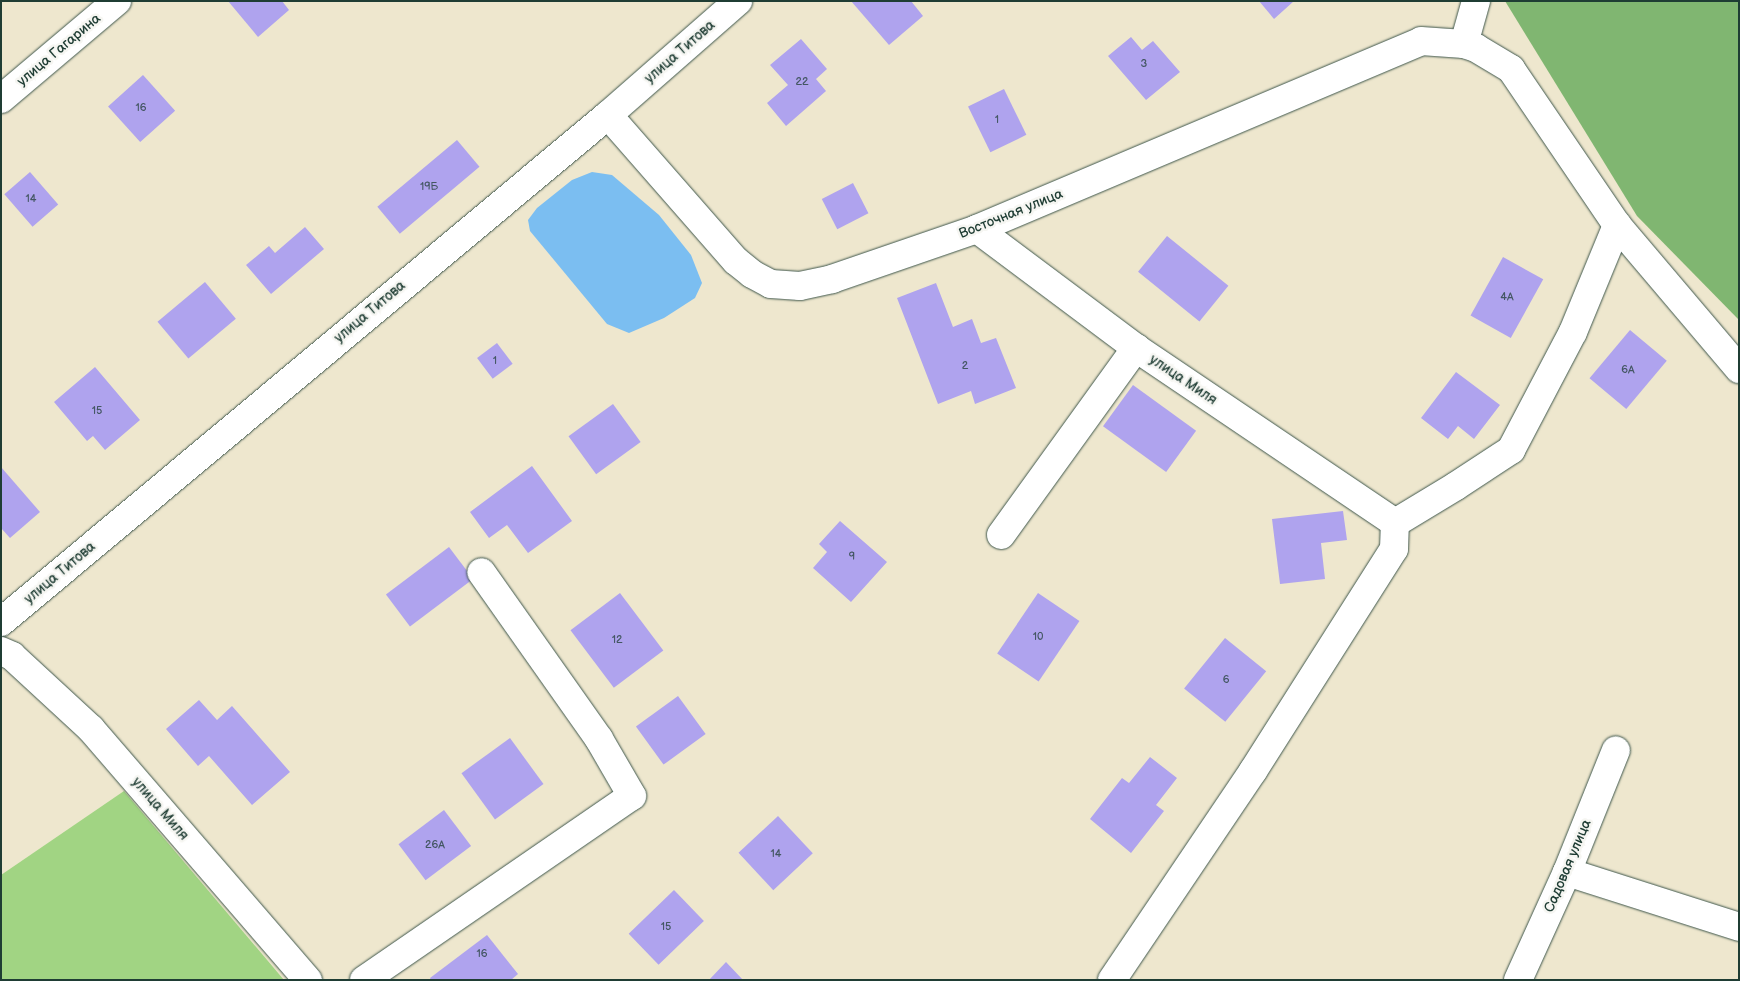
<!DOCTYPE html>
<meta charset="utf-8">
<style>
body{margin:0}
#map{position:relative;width:1740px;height:981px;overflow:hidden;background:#eee7ce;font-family:"Balsamiq Sans",sans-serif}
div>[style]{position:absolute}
.green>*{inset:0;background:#a1d483}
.forest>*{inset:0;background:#80b671}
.water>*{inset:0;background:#7bbef1}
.building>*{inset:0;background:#afa3ee;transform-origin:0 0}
.roads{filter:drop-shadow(0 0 1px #3e564b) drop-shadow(0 0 1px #3e564b)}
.minor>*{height:28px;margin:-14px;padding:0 14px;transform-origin:14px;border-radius:14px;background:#fff}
span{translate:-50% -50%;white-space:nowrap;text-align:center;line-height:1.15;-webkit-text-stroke:5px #f6f6f2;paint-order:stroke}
.number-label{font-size:11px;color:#435662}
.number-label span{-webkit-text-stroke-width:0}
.street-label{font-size:14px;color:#1f3d34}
.frame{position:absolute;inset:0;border:2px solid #1f3d34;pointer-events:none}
</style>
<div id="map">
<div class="green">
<i style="clip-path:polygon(124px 791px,284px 980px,1px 980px,1px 875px)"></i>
</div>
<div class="forest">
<i style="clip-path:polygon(1505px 1px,1739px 1px,1739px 320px,1637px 216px)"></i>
</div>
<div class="water">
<i style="clip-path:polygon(592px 172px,612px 175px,659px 215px,691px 255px,702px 283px,695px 298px,664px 318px,629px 333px,607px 324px,530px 231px,528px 220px,537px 208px,572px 180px)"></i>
</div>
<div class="building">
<i style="clip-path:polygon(228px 1px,282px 1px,289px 10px,258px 37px)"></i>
<i style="clip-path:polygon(851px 1px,911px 1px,923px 16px,889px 45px)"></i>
<i style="clip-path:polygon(1259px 1px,1294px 1px,1274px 19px)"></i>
<i style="clip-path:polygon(1131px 37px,1142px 50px,1153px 41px,1180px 72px,1146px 100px,1108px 56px)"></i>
<i style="clip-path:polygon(801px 39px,827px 69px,816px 79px,826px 91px,786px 126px,767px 103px,788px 85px,770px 65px)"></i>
<i style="left:143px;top:75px;width:48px;height:47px;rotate:48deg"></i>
<i style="left:1004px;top:89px;width:51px;height:40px;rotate:64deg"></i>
<i style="left:457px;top:140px;width:35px;height:104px;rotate:50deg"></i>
<i style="left:30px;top:172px;width:43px;height:34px;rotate:49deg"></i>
<i style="left:853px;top:183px;width:34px;height:35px;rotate:63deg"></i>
<i style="clip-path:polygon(305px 227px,324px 249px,271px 294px,246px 265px,269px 246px,275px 253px)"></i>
<i style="left:1167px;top:236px;width:79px;height:46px;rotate:39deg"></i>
<i style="left:1503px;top:257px;width:46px;height:67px;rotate:29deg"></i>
<i style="left:205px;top:282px;width:48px;height:62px;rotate:50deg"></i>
<i style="clip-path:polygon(936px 283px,953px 327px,972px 319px,981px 343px,996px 338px,1016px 388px,975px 404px,971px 391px,938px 404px,897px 298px)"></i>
<i style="left:1630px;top:330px;width:48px;height:63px;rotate:40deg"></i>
<i style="left:497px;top:343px;width:26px;height:25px;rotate:53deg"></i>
<i style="clip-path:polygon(95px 367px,140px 420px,105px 450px,93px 436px,87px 441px,54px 402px)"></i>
<i style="clip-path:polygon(1456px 372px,1500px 405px,1474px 439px,1458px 426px,1448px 439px,1421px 418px)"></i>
<i style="left:1133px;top:385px;width:78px;height:51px;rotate:36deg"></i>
<i style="left:613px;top:404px;width:47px;height:55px;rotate:54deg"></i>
<i style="clip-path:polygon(532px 466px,572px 521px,528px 553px,507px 525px,489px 538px,470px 512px)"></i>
<i style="clip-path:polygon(1px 467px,40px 512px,10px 538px,1px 528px)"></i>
<i style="clip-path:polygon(1343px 511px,1347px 540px,1321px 543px,1325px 579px,1280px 584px,1272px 519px)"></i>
<i style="clip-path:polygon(840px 521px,887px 562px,851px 602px,813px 568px,827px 552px,819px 544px)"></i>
<i style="left:449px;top:547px;width:40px;height:79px;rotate:53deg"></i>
<i style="left:620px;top:593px;width:72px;height:62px;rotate:53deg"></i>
<i style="left:1038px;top:593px;width:50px;height:73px;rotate:34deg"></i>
<i style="left:1225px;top:638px;width:53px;height:65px;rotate:39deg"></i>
<i style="left:678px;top:696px;width:47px;height:52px;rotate:54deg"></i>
<i style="clip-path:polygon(199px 700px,217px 720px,232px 706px,290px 772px,252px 805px,209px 756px,198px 766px,166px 729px)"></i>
<i style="left:510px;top:738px;width:57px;height:60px;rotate:54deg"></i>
<i style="clip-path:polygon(1150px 757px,1177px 778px,1156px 805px,1164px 811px,1131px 853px,1090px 819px,1122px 778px,1129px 783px)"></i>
<i style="left:444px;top:810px;width:45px;height:57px;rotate:53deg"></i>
<i style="left:778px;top:816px;width:51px;height:54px;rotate:47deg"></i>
<i style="left:674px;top:890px;width:43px;height:63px;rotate:46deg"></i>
<i style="clip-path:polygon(487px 935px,518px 974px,511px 980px,431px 980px,430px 978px)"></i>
<i style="clip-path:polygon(726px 962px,743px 980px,709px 980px)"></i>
</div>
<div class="roads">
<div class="minor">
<i style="left:1464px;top:44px;width:45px;rotate:-74.4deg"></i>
<i style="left:1px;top:99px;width:152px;rotate:-40.2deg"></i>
<i style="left:608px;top:115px;width:194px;rotate:48.8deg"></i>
<i style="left:736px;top:261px;width:21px;rotate:39deg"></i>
<i style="left:752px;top:274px;width:21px;rotate:28deg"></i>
<i style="left:771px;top:284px;width:29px;rotate:4deg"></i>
<i style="left:800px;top:286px;width:33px;rotate:-12deg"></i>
<i style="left:832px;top:279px;width:153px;rotate:-19deg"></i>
<i style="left:977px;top:229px;width:482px;rotate:-22.9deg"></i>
<i style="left:1421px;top:41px;width:43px;rotate:4deg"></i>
<i style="left:1464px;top:44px;width:13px;rotate:18deg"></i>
<i style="left:1476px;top:48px;width:41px;rotate:31deg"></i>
<i style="left:1511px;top:69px;width:189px;rotate:55.8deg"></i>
<i style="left:1617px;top:225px;width:189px;rotate:49.7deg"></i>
<i style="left:977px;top:229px;width:199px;rotate:36.8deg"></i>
<i style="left:1136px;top:348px;width:313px;rotate:34deg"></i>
<i style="left:1395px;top:523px;width:71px;rotate:-31.2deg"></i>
<i style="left:1456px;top:486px;width:66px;rotate:-33.2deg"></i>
<i style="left:1511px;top:450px;width:133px;rotate:-62.3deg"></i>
<i style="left:1573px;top:332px;width:116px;rotate:-67.6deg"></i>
<i style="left:1001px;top:535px;width:231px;rotate:-54.2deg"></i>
<i style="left:1px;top:622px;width:791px;rotate:-39.87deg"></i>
<i style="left:608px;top:115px;width:173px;rotate:-41.2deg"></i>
<i style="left:1px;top:651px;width:12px;rotate:24deg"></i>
<i style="left:12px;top:656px;width:108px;rotate:42.7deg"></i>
<i style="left:91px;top:729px;width:332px;rotate:49.2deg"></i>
<i style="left:1567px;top:872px;width:181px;rotate:17.7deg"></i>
<i style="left:364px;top:980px;width:325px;rotate:-34.5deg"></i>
<i style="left:632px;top:796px;width:66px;rotate:-120.1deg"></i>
<i style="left:599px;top:739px;width:204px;rotate:-125.2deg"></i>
<i style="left:1112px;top:980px;width:252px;rotate:-56deg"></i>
<i style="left:1253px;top:771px;width:263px;rotate:-57.6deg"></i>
<i style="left:1394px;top:549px;width:26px;rotate:-88deg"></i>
<i style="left:1518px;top:980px;width:119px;rotate:-65.6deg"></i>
<i style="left:1567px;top:872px;width:131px;rotate:-68.1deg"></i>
</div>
</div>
<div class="number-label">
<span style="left:1144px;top:64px">3</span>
<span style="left:802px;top:82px">22</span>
<span style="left:141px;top:108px">16</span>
<span style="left:997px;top:120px">1</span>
<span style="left:429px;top:187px">19Б</span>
<span style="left:31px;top:199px">14</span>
<span style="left:1507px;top:297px">4А</span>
<span style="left:495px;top:361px">1</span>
<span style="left:965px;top:366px">2</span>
<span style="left:1628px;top:370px">6А</span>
<span style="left:97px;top:411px">15</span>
<span style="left:852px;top:557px">9</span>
<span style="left:1038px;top:637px">10</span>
<span style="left:617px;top:640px">12</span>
<span style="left:1226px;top:680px">6</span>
<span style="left:435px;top:845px">26А</span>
<span style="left:776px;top:854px">14</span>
<span style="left:666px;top:927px">15</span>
<span style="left:482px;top:954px">16</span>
</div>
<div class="street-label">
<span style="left:59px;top:50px;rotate:-40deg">улица Гагарина</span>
<span style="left:680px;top:52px;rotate:-41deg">улица Титова</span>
<span style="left:1011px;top:214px;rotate:-22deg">Восточная улица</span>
<span style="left:370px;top:312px;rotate:-40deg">улица Титова</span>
<span style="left:1183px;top:380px;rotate:34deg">улица Миля</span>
<span style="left:60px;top:573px;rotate:-40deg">улица Титова</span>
<span style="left:160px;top:809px;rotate:49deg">улица Миля</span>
<span style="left:1568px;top:866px;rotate:-67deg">Садовая улица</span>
</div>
<div class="frame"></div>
</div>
